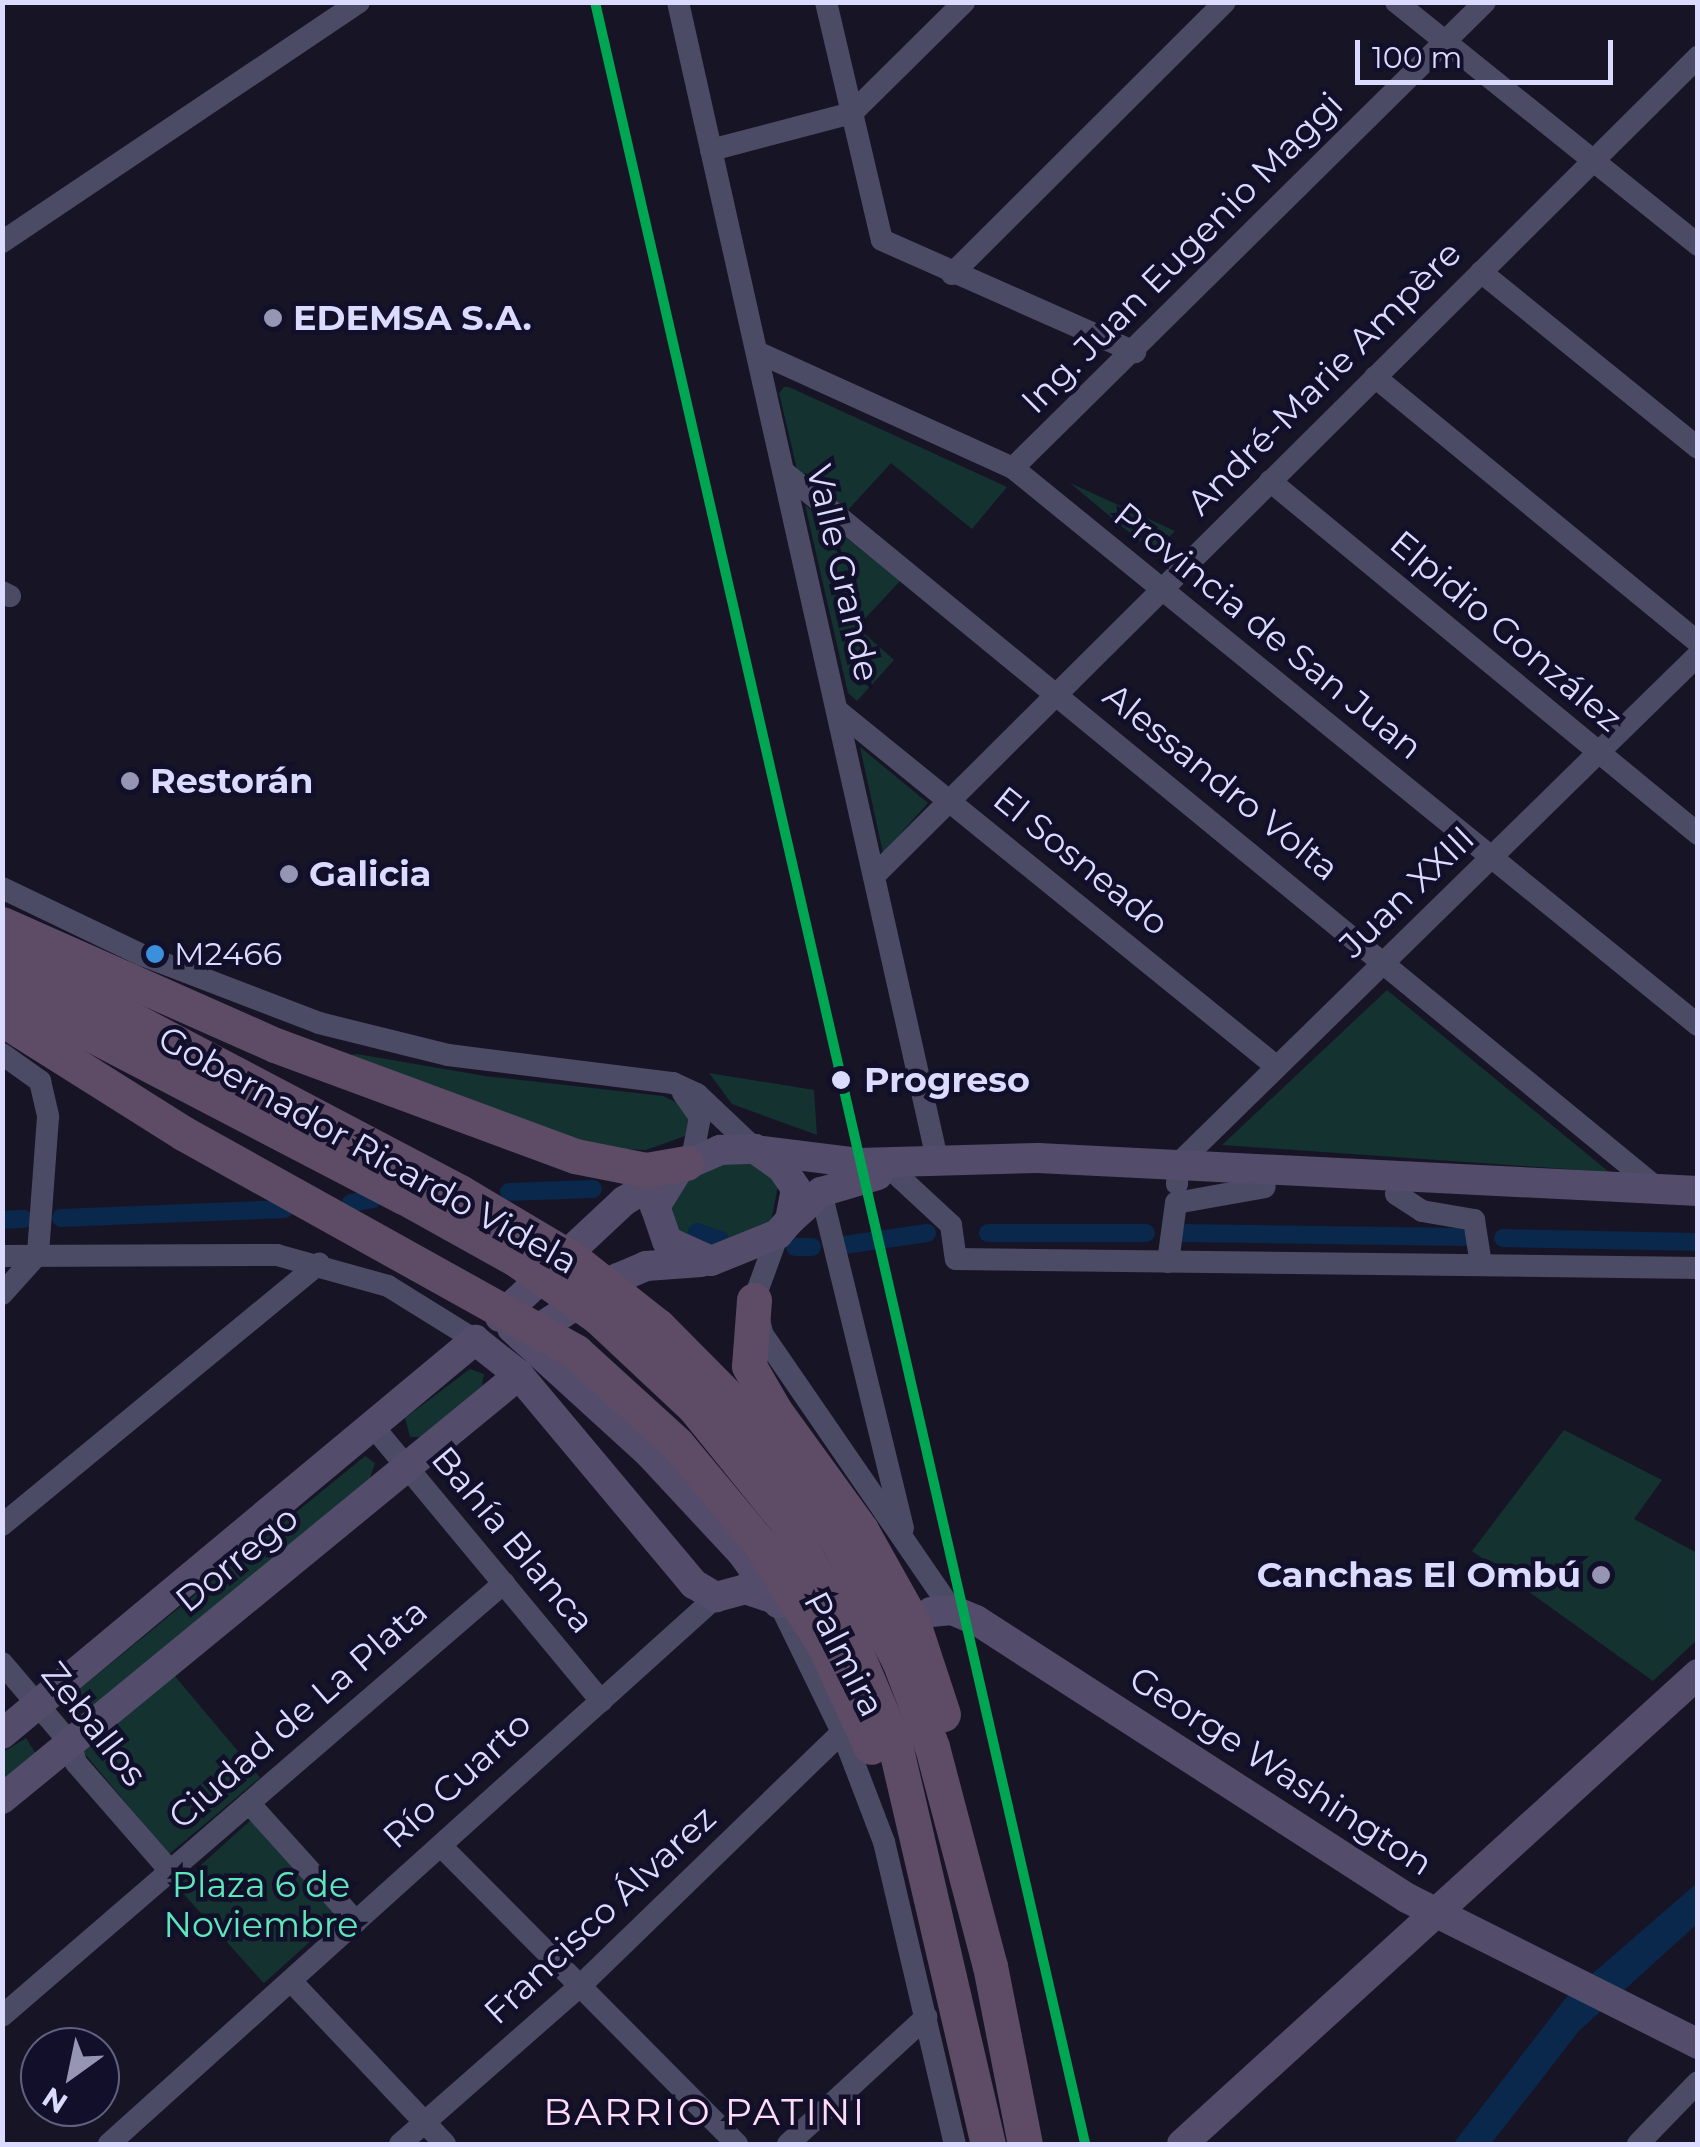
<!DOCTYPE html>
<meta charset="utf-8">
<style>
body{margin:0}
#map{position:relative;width:1700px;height:2147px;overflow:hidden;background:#171525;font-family:Montserrat,sans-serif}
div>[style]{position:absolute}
.green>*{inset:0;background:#133230;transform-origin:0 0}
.water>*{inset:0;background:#0a274c}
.canal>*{height:18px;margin:-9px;padding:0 9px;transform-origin:9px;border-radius:9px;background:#0a274c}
.minor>*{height:22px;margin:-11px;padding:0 11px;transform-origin:11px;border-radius:11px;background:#4b4b66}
.major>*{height:30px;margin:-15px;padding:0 15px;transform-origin:15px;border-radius:15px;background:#534c6b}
.highway>*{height:35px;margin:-17.5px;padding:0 17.5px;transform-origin:17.5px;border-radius:17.5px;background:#5e4c66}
.highway-bridge>*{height:35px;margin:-17.5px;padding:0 17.5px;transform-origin:17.5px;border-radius:17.5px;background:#5e4c66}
.rail-1>*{height:10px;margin:-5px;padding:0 5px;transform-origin:5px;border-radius:5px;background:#00a651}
.dots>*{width:28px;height:28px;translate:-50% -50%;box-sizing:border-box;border:5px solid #120f2b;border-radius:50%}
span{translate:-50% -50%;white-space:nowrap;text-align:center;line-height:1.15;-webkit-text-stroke:9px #120f2b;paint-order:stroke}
.bus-label{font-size:32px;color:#dbdaff}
.left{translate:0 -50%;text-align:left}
.street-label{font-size:35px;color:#dbdaff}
.poi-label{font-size:35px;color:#dbdaff;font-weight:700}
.right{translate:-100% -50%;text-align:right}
.stop-label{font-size:35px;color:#dbdaff;font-weight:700}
.park-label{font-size:35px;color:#5de7ba}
.neighbourhood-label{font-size:38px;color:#ffdcf5;letter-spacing:2.5px}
.frame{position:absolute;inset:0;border:5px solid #dbdaff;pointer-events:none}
.north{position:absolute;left:20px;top:2027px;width:100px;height:100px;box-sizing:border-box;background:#120f2b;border:2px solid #626080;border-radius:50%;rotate:213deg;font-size:28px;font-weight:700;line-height:40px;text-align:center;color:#dbdaff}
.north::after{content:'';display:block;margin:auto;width:35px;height:45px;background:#9695b3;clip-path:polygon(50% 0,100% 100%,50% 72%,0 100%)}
.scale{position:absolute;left:1355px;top:40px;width:258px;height:45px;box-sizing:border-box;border:5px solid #dbdaff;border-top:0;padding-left:12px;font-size:30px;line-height:35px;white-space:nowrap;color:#dbdaff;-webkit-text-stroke:8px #120f2b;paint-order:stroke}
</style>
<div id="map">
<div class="green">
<i style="clip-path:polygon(784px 387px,789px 387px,1007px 487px,972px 529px,891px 463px,848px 510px,797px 469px,779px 393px)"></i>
<i style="clip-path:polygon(1070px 483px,1175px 531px,1154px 553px)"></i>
<i style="clip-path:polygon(805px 505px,900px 581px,857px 627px,894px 660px,857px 701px,848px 693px)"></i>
<i style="clip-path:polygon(860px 747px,928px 803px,883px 853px)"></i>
<i style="clip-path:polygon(1387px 990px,1609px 1172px,1222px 1145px)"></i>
<i style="clip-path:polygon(357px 1054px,485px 1076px,663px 1096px,680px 1104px,690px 1121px,685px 1136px,646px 1150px,579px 1147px,335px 1057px)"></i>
<i style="clip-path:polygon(709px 1073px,814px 1090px,817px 1135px,732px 1104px)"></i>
<i style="clip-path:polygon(756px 1161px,778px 1185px,771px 1222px,715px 1248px,668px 1229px,674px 1185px,722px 1163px)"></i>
<i style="clip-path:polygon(470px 1369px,484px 1374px,482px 1386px,421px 1437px,410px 1437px,405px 1418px)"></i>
<i style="clip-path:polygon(1564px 1430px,1662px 1480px,1634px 1519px,1697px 1553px,1697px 1640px,1653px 1681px,1472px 1551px)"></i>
<i style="clip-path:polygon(365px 1456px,375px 1463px,370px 1478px,90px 1712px,72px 1706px,71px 1696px)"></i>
<i style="left:174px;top:1675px;width:134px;height:119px;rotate:50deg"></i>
<i style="clip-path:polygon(26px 1738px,36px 1754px,3px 1784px,3px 1752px)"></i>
<i style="left:252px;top:1819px;width:130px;height:101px;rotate:48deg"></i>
</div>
<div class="water">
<i style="clip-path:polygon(1697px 1883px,1697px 1924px,1579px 2031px,1491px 2144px,1453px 2144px,1569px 1994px)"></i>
</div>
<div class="canal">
<i style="left:509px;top:1192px;width:84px;rotate:-2deg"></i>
<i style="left:351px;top:1203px;width:22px;rotate:-10deg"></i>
<i style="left:61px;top:1218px;width:224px;rotate:-2.3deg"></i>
<i style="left:2px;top:1220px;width:22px;rotate:-3deg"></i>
<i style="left:697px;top:1232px;width:24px;rotate:19deg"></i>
<i style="left:988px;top:1233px;width:158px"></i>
<i style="left:1181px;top:1233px;width:282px;rotate:0.8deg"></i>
<i style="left:1503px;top:1238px;width:195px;rotate:1.2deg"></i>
<i style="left:844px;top:1245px;width:84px;rotate:-8.2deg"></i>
<i style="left:795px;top:1247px;width:17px"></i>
</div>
<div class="minor">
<i style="left:678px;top:2px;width:1186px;rotate:77.38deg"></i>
<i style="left:826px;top:2px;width:244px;rotate:76.8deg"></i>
<i style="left:882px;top:240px;width:277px;rotate:23.9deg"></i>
<i style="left:1396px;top:2px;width:388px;rotate:38.8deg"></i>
<i style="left:711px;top:150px;width:146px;rotate:-14.7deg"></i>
<i style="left:852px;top:113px;width:158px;rotate:-44.7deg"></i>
<i style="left:2px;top:242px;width:430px;rotate:-33.9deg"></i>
<i style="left:1481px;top:272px;width:279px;rotate:39deg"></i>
<i style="left:952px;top:274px;width:385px;rotate:-44.9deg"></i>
<i style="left:757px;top:352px;width:281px;rotate:24.4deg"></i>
<i style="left:1013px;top:468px;width:883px;rotate:39.12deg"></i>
<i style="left:1375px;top:377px;width:418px;rotate:39.4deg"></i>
<i style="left:1013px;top:468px;width:663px;rotate:-44.63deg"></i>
<i style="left:784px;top:472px;width:1129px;rotate:39.36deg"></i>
<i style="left:1270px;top:481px;width:555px;rotate:39.51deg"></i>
<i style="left:2px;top:592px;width:9px;rotate:27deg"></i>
<i style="left:838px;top:711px;width:565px;rotate:39.04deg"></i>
<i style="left:874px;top:876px;width:1162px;rotate:-44.83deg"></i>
<i style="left:2px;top:888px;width:155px;rotate:25.6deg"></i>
<i style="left:142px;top:955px;width:190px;rotate:21deg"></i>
<i style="left:319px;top:1023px;width:133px;rotate:13.9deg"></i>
<i style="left:448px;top:1055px;width:227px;rotate:7.1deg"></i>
<i style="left:673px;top:1083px;width:26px;rotate:25deg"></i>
<i style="left:697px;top:1094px;width:80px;rotate:43.5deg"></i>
<i style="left:2px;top:1054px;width:47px;rotate:35.4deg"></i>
<i style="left:40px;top:1081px;width:37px;rotate:77deg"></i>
<i style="left:48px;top:1117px;width:137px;rotate:94.2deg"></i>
<i style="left:38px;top:1254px;width:54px;rotate:132deg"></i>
<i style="left:683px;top:1093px;width:29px;rotate:55deg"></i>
<i style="left:700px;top:1117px;width:42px;rotate:101deg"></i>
<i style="left:896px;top:1174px;width:75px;rotate:42.8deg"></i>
<i style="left:951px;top:1225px;width:34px;rotate:82deg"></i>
<i style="left:956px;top:1259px;width:742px;rotate:0.69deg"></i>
<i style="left:1177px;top:1184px;width:20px;rotate:-87deg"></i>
<i style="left:1178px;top:1164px;width:728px;rotate:-44.39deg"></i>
<i style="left:821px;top:1192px;width:346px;rotate:76.3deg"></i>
<i style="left:1396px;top:1194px;width:31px;rotate:33deg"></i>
<i style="left:1422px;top:1211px;width:53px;rotate:9.8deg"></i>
<i style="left:1474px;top:1220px;width:45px;rotate:81deg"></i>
<i style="left:778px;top:1234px;width:70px;rotate:110deg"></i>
<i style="left:754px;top:1300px;width:36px;rotate:76deg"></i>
<i style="left:763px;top:1335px;width:334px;rotate:55.5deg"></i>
<i style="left:2px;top:1256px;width:275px;rotate:-0.2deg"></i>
<i style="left:277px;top:1255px;width:115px;rotate:15.6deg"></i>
<i style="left:388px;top:1286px;width:102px;rotate:31.8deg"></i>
<i style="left:1168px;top:1262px;width:60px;rotate:-82.3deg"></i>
<i style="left:1176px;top:1203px;width:90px;rotate:-10.2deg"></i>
<i style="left:372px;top:1425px;width:359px;rotate:50.3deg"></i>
<i style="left:2px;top:1525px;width:411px;rotate:-39.5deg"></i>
<i style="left:780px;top:1605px;width:141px;rotate:64deg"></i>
<i style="left:842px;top:1732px;width:118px;rotate:69.1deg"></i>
<i style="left:884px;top:1842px;width:310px;rotate:76.8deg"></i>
<i style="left:2px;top:1663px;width:105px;rotate:49.6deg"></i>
<i style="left:70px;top:1743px;width:21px;rotate:73deg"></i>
<i style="left:76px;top:1763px;width:145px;rotate:48.9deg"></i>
<i style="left:249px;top:1803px;width:160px;rotate:48deg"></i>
<i style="left:441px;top:1846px;width:420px;rotate:45.2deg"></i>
<i style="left:291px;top:1981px;width:224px;rotate:46.6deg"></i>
<i style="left:2px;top:2016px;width:663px;rotate:-40.78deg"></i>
<i style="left:109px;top:2144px;width:817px;rotate:-42.02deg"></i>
<i style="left:400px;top:2144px;width:238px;rotate:-41.3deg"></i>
<i style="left:579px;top:1987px;width:366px;rotate:-44.1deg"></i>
<i style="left:788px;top:2144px;width:188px;rotate:-42.6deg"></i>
<i style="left:1638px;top:2144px;width:86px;rotate:-45.9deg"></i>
</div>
<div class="major">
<i style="left:755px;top:1149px;width:33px;rotate:35deg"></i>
<i style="left:782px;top:1168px;width:25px;rotate:56deg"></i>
<i style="left:796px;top:1189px;width:32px;rotate:101deg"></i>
<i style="left:790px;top:1220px;width:18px;rotate:131deg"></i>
<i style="left:778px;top:1234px;width:72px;rotate:158.1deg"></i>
<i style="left:711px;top:1261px;width:48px;rotate:-155.6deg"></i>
<i style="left:667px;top:1241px;width:36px;rotate:-109deg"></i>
<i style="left:655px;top:1207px;width:46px;rotate:-58.4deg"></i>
<i style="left:679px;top:1168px;width:45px;rotate:-23.7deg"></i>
<i style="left:720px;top:1150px;width:35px;rotate:-2deg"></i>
<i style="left:762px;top:1151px;width:97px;rotate:7.1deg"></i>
<i style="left:858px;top:1163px;width:180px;rotate:-1.6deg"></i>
<i style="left:1038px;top:1158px;width:661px;rotate:2.86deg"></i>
<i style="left:790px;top:1220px;width:42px;rotate:-42.1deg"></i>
<i style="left:821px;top:1192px;width:59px;rotate:-16.6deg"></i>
<i style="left:500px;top:1317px;width:170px;rotate:-43.1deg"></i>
<i style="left:624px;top:1201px;width:56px;rotate:-31.1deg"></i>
<i style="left:512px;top:1328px;width:185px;rotate:42.4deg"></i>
<i style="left:649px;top:1453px;width:137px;rotate:47.1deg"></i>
<i style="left:742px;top:1553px;width:62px;rotate:54.2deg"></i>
<i style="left:524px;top:1338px;width:112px;rotate:-32.6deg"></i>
<i style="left:618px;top:1278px;width:30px;rotate:-23deg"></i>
<i style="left:646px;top:1266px;width:55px;rotate:-4.2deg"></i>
<i style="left:931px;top:1612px;width:21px;rotate:-5deg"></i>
<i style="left:952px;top:1610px;width:26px;rotate:23deg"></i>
<i style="left:976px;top:1620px;width:513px;rotate:32.82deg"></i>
<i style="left:1407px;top:1898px;width:326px;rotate:26.6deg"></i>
<i style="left:2px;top:1734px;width:616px;rotate:-39.79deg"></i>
<i style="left:475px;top:1340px;width:56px;rotate:38.5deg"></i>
<i style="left:519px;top:1375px;width:273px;rotate:50.1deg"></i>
<i style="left:694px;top:1584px;width:26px;rotate:31deg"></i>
<i style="left:716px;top:1597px;width:30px;rotate:-15deg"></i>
<i style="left:745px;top:1589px;width:73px;rotate:18.4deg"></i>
<i style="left:2px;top:1799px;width:669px;rotate:-39.36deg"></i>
<i style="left:1182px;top:2144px;width:698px;rotate:-42.33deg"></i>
</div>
<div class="highway">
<i style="left:2px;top:924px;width:299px;rotate:23.9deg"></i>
<i style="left:275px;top:1045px;width:320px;rotate:20.3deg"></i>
<i style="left:575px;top:1156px;width:72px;rotate:11.2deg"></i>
<i style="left:646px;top:1170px;width:41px;rotate:-9.9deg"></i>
<i style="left:2px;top:951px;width:518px;rotate:27.75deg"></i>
<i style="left:2px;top:988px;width:453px;rotate:27.5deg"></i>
<i style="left:2px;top:1019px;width:214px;rotate:32.2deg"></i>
<i style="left:183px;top:1133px;width:450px;rotate:29.1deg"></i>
<i style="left:754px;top:1300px;width:66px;rotate:94.3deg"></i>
<i style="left:749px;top:1366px;width:52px;rotate:60deg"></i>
</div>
<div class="highway-bridge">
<i style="left:460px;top:1192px;width:133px;rotate:30.8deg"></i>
<i style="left:574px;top:1260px;width:107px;rotate:38.2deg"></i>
<i style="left:658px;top:1326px;width:118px;rotate:45.3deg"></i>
<i style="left:741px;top:1410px;width:164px;rotate:53.7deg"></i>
<i style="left:838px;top:1542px;width:134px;rotate:62.9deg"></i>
<i style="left:899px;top:1661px;width:92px;rotate:69deg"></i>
<i style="left:932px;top:1747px;width:227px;rotate:75.2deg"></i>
<i style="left:990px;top:1966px;width:181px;rotate:78.9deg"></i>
<i style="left:404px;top:1197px;width:129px;rotate:29.1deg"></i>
<i style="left:517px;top:1260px;width:99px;rotate:35.1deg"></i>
<i style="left:598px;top:1317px;width:132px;rotate:43.2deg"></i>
<i style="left:694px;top:1407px;width:148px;rotate:51deg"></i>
<i style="left:787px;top:1522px;width:124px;rotate:61.2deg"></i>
<i style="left:847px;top:1631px;width:124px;rotate:67.2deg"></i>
<i style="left:895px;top:1745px;width:410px;rotate:76.9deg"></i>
<i style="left:576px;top:1352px;width:137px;rotate:42.3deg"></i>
<i style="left:677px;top:1444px;width:130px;rotate:50.3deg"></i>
<i style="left:760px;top:1544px;width:120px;rotate:57.6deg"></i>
<i style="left:824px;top:1645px;width:112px;rotate:65.3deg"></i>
<i style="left:775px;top:1411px;width:147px;rotate:54.1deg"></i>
<i style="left:861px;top:1530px;width:107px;rotate:60.8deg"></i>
<i style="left:913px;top:1623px;width:96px;rotate:71.8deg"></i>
</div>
<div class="rail-1">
<i style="left:595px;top:2px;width:2197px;rotate:77.11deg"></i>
</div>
<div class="dots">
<i style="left:273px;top:318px;background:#9695b3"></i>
<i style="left:130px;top:781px;background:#9695b3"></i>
<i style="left:289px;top:874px;background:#9695b3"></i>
<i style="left:155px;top:954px;background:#3a90db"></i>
<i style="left:841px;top:1080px;background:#dbdaff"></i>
<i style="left:1601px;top:1575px;background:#9695b3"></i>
</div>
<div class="bus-label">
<span class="left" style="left:174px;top:954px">M2466</span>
</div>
<div class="street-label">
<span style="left:1182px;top:253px;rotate:-45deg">Ing. Juan Eugenio Maggi</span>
<span style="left:1324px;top:378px;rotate:-45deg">André-Marie Ampère</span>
<span style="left:843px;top:573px;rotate:77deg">Valle Grande</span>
<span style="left:1268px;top:631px;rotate:39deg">Provincia de San Juan</span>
<span style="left:1506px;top:631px;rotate:40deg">Elpidio González</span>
<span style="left:1221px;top:782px;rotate:39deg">Alessandro Volta</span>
<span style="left:1081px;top:861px;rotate:39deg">El Sosneado</span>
<span style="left:1407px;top:892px;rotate:-44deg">Juan XXIII</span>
<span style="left:368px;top:1150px;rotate:29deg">Gobernador Ricardo Videla</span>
<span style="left:513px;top:1540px;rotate:50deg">Bahía Blanca</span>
<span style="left:237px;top:1559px;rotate:-39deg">Dorrego</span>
<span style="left:844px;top:1654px;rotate:63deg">Palmira</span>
<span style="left:298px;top:1714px;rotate:-41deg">Ciudad de La Plata</span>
<span style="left:94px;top:1724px;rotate:52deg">Zeballos</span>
<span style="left:1281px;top:1771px;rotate:33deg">George Washington</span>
<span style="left:457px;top:1780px;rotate:-42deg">Río Cuarto</span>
<span style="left:600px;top:1915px;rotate:-43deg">Francisco Álvarez</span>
</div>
<div class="poi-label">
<span class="left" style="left:293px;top:318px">EDEMSA S.A.</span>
<span class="left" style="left:150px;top:781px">Restorán</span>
<span class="left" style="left:309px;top:874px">Galicia</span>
<span class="right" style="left:1581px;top:1575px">Canchas El Ombú</span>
</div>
<div class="stop-label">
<span class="left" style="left:864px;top:1080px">Progreso</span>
</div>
<div class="park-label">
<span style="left:261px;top:1905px">Plaza 6 de<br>Noviembre</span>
</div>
<div class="neighbourhood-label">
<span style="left:705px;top:2112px">BARRIO PATINI</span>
</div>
<div class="frame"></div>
<div class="north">N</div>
<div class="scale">100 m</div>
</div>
